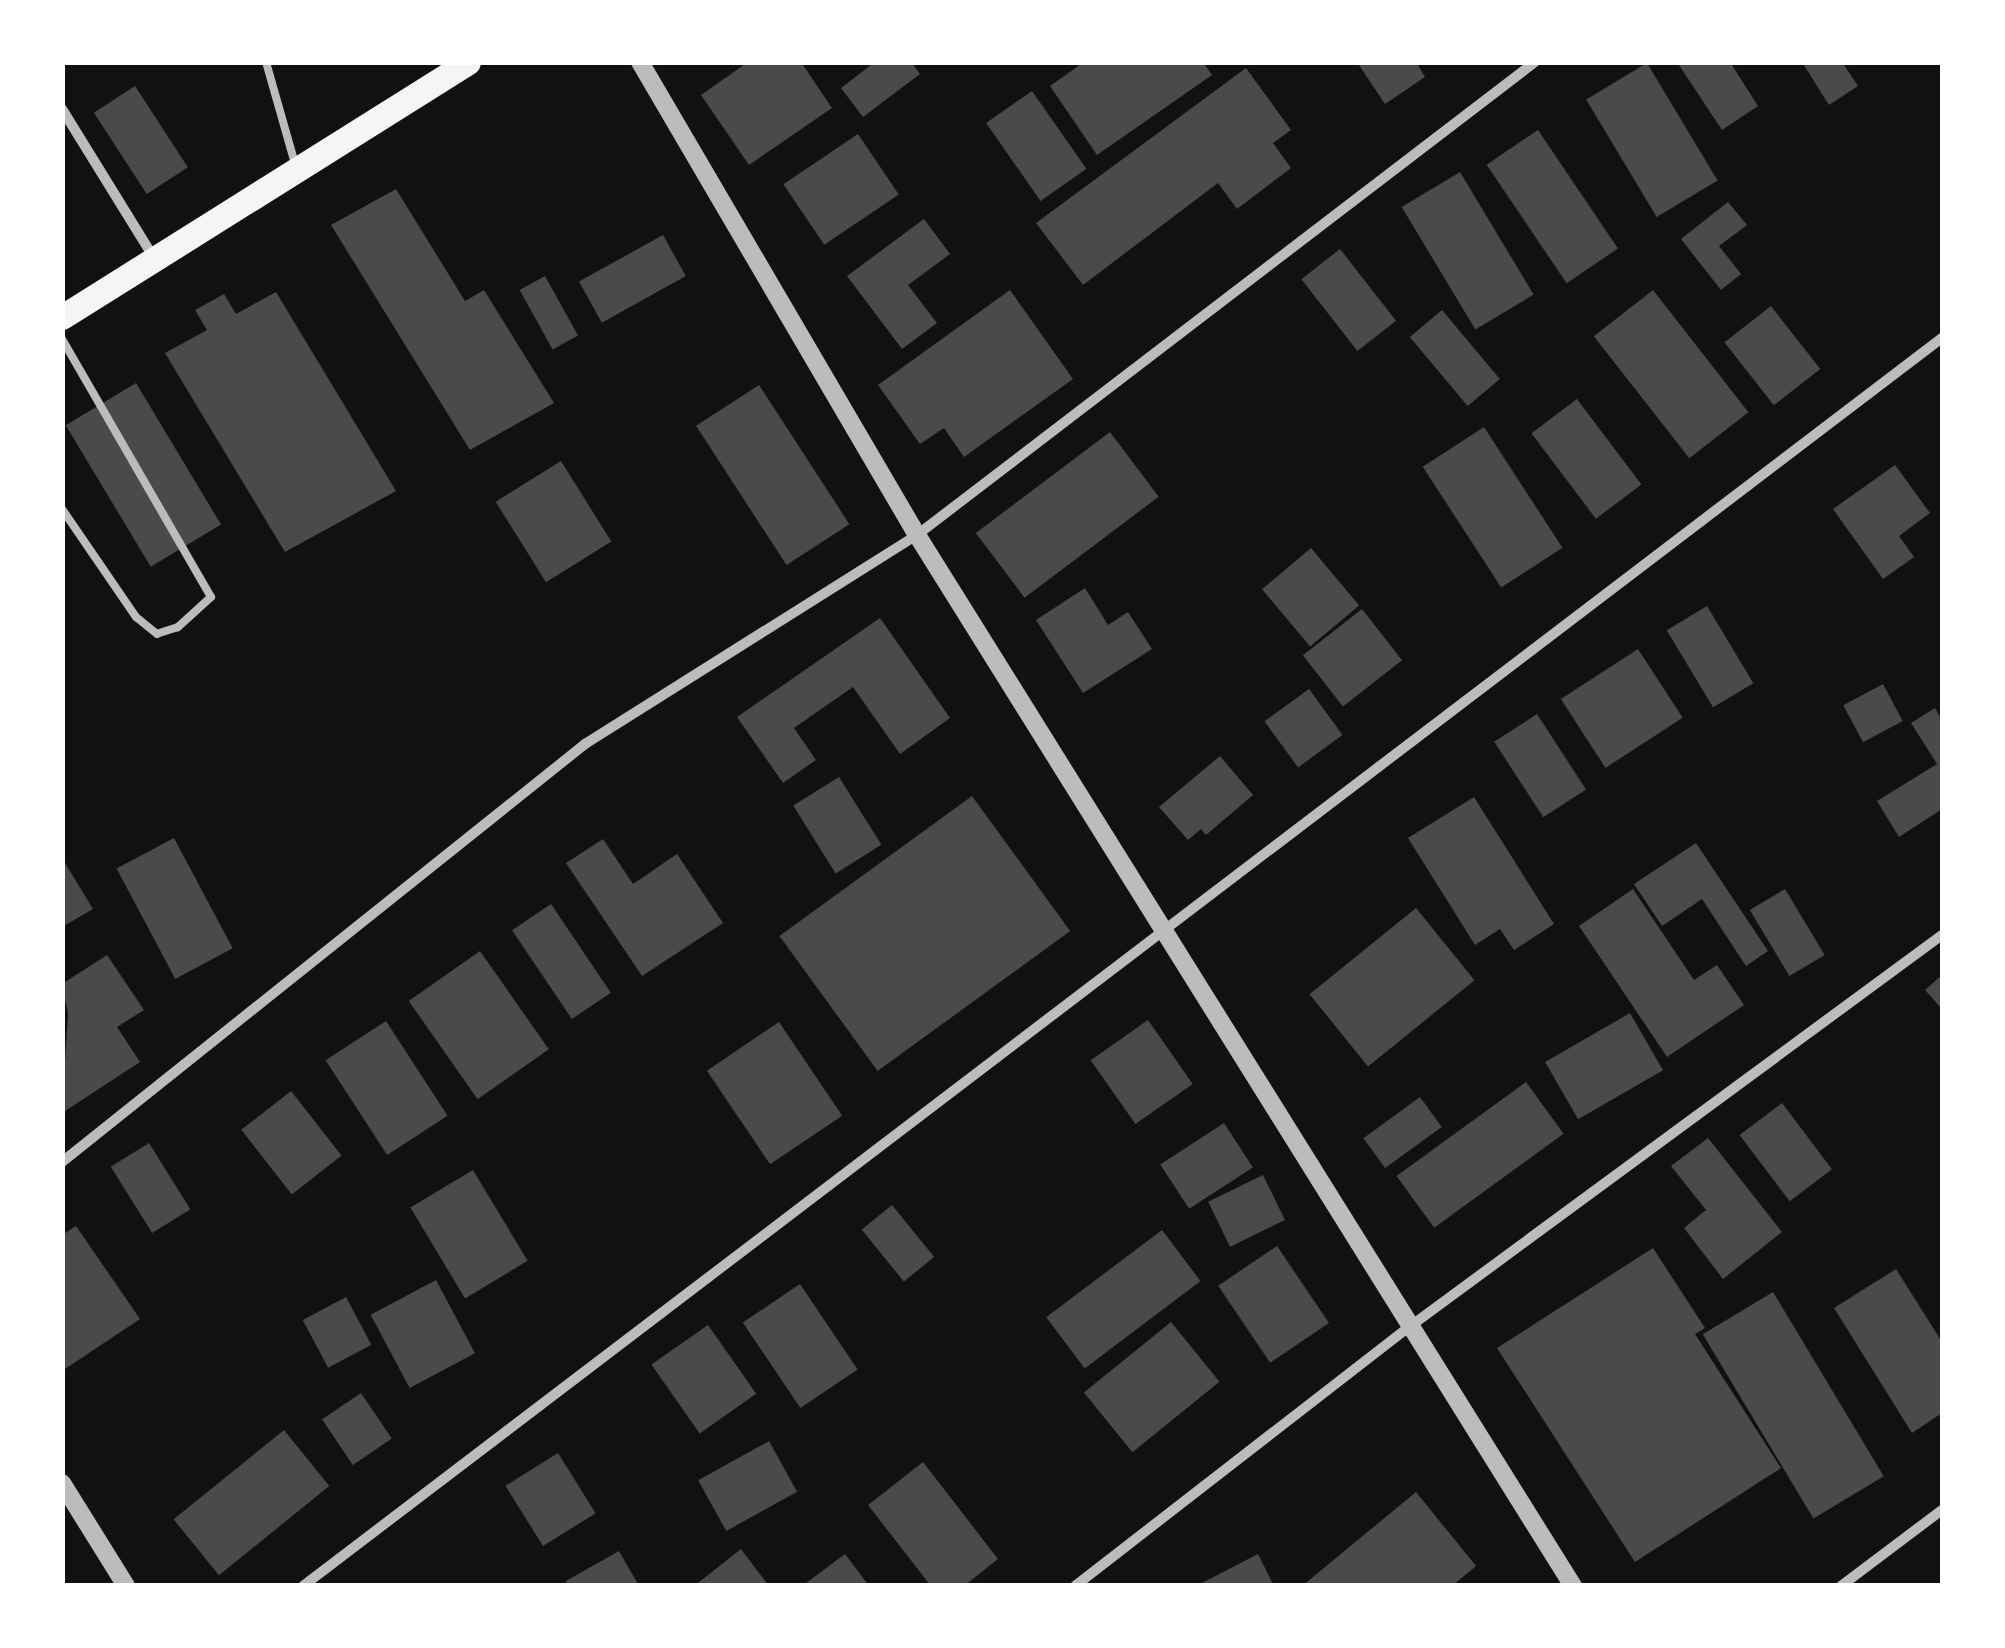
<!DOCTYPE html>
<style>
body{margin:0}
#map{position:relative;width:2005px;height:1648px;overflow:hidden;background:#111;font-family:Mulish,sans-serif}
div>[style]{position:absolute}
.building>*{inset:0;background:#4a4a4a;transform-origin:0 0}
.service>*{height:8px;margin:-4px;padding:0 4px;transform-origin:4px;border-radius:4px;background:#bcbcbc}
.minor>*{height:10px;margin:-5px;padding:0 5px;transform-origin:5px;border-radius:5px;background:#bcbcbc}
.tertiary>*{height:18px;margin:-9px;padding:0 9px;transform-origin:9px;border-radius:9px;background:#bcbcbc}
.primary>*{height:25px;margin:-12.5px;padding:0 12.5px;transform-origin:12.5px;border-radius:12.5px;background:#f5f5f5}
span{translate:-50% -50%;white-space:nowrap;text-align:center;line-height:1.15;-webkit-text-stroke:8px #fff;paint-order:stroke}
.frame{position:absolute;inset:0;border:65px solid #fff;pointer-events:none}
</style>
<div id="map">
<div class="building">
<i style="clip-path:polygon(748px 62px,801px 62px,832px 108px,749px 165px,701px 95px)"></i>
<i style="clip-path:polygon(875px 62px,911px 62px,920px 74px,863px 117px,841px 88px)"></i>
<i style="clip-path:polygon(1084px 62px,1203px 62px,1212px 75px,1097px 155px,1050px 86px)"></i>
<i style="clip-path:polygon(1357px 62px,1416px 62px,1425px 77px,1385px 104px)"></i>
<i style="clip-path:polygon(1677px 62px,1730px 62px,1758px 106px,1722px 130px)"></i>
<i style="clip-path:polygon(1802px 62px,1842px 62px,1858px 86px,1829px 105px)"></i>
<i style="left:1647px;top:63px;width:137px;height:71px;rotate:59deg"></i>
<i style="clip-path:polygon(1246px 68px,1291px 130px,1273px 143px,1291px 168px,1237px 209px,1218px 183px,1083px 285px,1036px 223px)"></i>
<i style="left:135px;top:86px;width:97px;height:49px;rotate:57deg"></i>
<i style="left:1032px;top:91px;width:95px;height:56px;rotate:55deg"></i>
<i style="left:1538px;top:130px;width:143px;height:62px;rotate:56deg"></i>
<i style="left:858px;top:134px;width:73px;height:90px;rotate:56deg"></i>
<i style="left:1460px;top:172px;width:143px;height:68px;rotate:59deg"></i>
<i style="clip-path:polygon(396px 189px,465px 301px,484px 290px,554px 403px,470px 450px,331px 225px)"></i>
<i style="clip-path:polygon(1728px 202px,1747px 225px,1719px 246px,1741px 274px,1721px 290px,1681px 239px)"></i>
<i style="clip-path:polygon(924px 219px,950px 254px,908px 285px,937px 323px,902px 349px,847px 276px)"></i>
<i style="left:663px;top:235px;width:47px;height:96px;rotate:61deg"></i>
<i style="left:1340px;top:249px;width:91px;height:49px;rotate:52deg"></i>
<i style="left:545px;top:276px;width:68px;height:29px;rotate:61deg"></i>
<i style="clip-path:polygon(1010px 290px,1073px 379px,964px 457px,944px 428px,920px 444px,878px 385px)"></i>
<i style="left:1653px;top:290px;width:155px;height:75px;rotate:52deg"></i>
<i style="clip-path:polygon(276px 292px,396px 491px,285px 552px,165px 353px,207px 330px,195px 310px,224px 294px,236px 314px)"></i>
<i style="left:1771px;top:306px;width:80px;height:59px;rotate:52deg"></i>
<i style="left:1442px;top:310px;width:90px;height:42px;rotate:50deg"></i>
<i style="left:136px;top:383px;width:165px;height:82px;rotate:59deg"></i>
<i style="left:759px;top:385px;width:166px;height:75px;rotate:57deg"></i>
<i style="left:1577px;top:399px;width:107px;height:57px;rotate:53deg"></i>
<i style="left:1484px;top:427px;width:144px;height:73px;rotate:57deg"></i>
<i style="left:1110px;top:432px;width:81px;height:168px;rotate:53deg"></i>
<i style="left:561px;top:461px;width:95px;height:77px;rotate:58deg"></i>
<i style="clip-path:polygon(1895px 465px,1930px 513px,1899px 536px,1914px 557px,1883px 579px,1833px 509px)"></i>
<i style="left:1311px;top:548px;width:75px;height:64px;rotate:50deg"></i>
<i style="clip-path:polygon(1085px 588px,1108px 625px,1128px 612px,1152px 649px,1083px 693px,1036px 620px)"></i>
<i style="left:1707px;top:606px;width:90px;height:47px;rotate:59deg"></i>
<i style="left:1362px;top:609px;width:65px;height:75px;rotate:52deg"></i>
<i style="clip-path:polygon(880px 618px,950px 718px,900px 754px,853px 687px,794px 728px,816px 760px,783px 783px,737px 717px)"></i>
<i style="left:1638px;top:649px;width:82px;height:92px;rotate:57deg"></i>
<i style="left:1883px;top:684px;width:42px;height:45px;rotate:62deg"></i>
<i style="left:1309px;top:689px;width:57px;height:55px;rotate:54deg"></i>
<i style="clip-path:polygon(1935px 708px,1942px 720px,1942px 809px,1899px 837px,1877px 801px,1937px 764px,1911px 723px)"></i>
<i style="left:1537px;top:714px;width:90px;height:51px;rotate:57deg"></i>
<i style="clip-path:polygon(1220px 756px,1253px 795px,1206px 835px,1201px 829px,1188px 840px,1159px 807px)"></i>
<i style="left:839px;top:777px;width:80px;height:54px;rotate:58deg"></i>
<i style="left:972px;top:796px;width:167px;height:238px;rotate:54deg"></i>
<i style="clip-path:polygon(1474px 797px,1554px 924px,1514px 950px,1500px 929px,1475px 945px,1408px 838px)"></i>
<i style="left:174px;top:838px;width:125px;height:65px;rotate:62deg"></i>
<i style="clip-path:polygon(603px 839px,633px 884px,677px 854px,723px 923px,642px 976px,566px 863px)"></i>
<i style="clip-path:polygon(1696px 843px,1768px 951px,1746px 966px,1702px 899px,1662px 926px,1634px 884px)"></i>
<i style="clip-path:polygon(62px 858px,93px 909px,62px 927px)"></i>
<i style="clip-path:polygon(1633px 889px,1694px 980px,1717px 965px,1744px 1005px,1667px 1057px,1579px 926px)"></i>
<i style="left:1785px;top:889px;width:77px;height:41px;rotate:59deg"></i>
<i style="left:551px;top:904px;width:107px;height:47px;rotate:56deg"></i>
<i style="left:1416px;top:908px;width:93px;height:137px;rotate:51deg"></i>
<i style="left:480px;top:951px;width:120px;height:87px;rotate:55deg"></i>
<i style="clip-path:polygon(107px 955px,144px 1010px,117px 1027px,140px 1062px,62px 1113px,68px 1013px,62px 984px)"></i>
<i style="clip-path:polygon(1942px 975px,1942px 1009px,1925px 990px)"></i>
<i style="left:1630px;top:1013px;width:66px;height:98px;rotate:60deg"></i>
<i style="left:1148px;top:1020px;width:78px;height:70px;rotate:55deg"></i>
<i style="left:386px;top:1021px;width:113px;height:72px;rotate:57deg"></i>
<i style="left:779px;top:1022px;width:113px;height:87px;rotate:56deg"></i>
<i style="left:1526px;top:1082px;width:64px;height:160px;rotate:54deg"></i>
<i style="left:291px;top:1091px;width:82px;height:63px;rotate:52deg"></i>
<i style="left:1420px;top:1097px;width:37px;height:70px;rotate:54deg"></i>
<i style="left:1782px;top:1103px;width:83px;height:53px;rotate:53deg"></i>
<i style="left:1224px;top:1123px;width:53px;height:76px;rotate:57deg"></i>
<i style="clip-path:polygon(1708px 1138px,1782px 1232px,1723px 1279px,1684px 1228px,1706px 1210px,1671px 1166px)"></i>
<i style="left:149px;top:1143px;width:78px;height:45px;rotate:58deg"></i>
<i style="left:473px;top:1170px;width:106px;height:73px;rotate:59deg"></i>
<i style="left:1263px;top:1175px;width:50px;height:61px;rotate:64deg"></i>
<i style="left:892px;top:1205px;width:67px;height:39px;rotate:51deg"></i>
<i style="clip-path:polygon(76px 1226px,140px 1319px,62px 1371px,62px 1235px)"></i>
<i style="left:1162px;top:1230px;width:64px;height:145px;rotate:53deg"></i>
<i style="left:1277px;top:1246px;width:93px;height:71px;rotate:56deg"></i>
<i style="clip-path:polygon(1653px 1248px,1705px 1328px,1695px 1334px,1781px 1468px,1635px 1562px,1497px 1348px)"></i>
<i style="clip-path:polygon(1896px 1269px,1942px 1342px,1942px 1413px,1912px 1433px,1834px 1308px)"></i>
<i style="left:436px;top:1280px;width:83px;height:74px;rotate:62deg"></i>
<i style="left:800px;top:1284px;width:103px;height:69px;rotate:56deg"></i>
<i style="left:1773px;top:1292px;width:215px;height:82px;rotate:59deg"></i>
<i style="left:346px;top:1297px;width:54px;height:49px;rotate:62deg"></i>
<i style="left:1171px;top:1322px;width:77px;height:112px;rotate:51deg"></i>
<i style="left:708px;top:1325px;width:84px;height:69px;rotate:55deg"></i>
<i style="left:361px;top:1393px;width:55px;height:47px;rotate:56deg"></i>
<i style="left:284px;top:1430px;width:72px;height:142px;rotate:51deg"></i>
<i style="left:769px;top:1441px;width:58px;height:81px;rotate:61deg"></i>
<i style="left:558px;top:1453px;width:71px;height:62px;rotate:58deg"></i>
<i style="clip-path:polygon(923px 1462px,998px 1559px,964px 1586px,931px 1586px,868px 1505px)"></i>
<i style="clip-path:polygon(1416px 1492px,1476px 1566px,1452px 1586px,1302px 1586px)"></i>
<i style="clip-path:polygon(741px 1549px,769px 1586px,694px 1586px)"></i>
<i style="clip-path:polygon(619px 1551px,639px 1586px,568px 1586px,566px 1581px)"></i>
<i style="clip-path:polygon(845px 1554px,869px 1586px,802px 1586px)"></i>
<i style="clip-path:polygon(1258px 1554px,1274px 1586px,1196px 1586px)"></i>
</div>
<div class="service">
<i style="left:266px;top:62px;width:106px;rotate:74.1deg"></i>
<i style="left:62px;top:339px;width:298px;rotate:60deg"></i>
<i style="left:211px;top:597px;width:45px;rotate:137.7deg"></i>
<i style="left:178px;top:627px;width:22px;rotate:162deg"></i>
<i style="left:157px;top:634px;width:27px;rotate:-141deg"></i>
<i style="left:136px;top:617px;width:131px;rotate:-124.4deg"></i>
</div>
<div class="minor">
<i style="left:62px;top:109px;width:175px;rotate:58.3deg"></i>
<i style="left:62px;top:1162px;width:670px;rotate:-38.63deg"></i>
<i style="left:585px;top:744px;width:392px;rotate:-32.2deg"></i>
<i style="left:917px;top:535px;width:778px;rotate:-37.43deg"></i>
<i style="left:303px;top:1586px;width:2060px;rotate:-37.29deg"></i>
<i style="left:1075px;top:1586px;width:426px;rotate:-37.8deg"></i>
<i style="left:1412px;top:1325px;width:658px;rotate:-36.35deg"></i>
<i style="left:1841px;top:1586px;width:126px;rotate:-37deg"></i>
</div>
<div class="tertiary">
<i style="left:640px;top:62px;width:548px;rotate:59.65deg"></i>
<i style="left:917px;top:535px;width:1239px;rotate:58.03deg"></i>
<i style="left:62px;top:1483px;width:121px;rotate:58.1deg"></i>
</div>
<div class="primary">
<i style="left:62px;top:317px;width:479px;rotate:-32.1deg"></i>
</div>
<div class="frame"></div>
</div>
